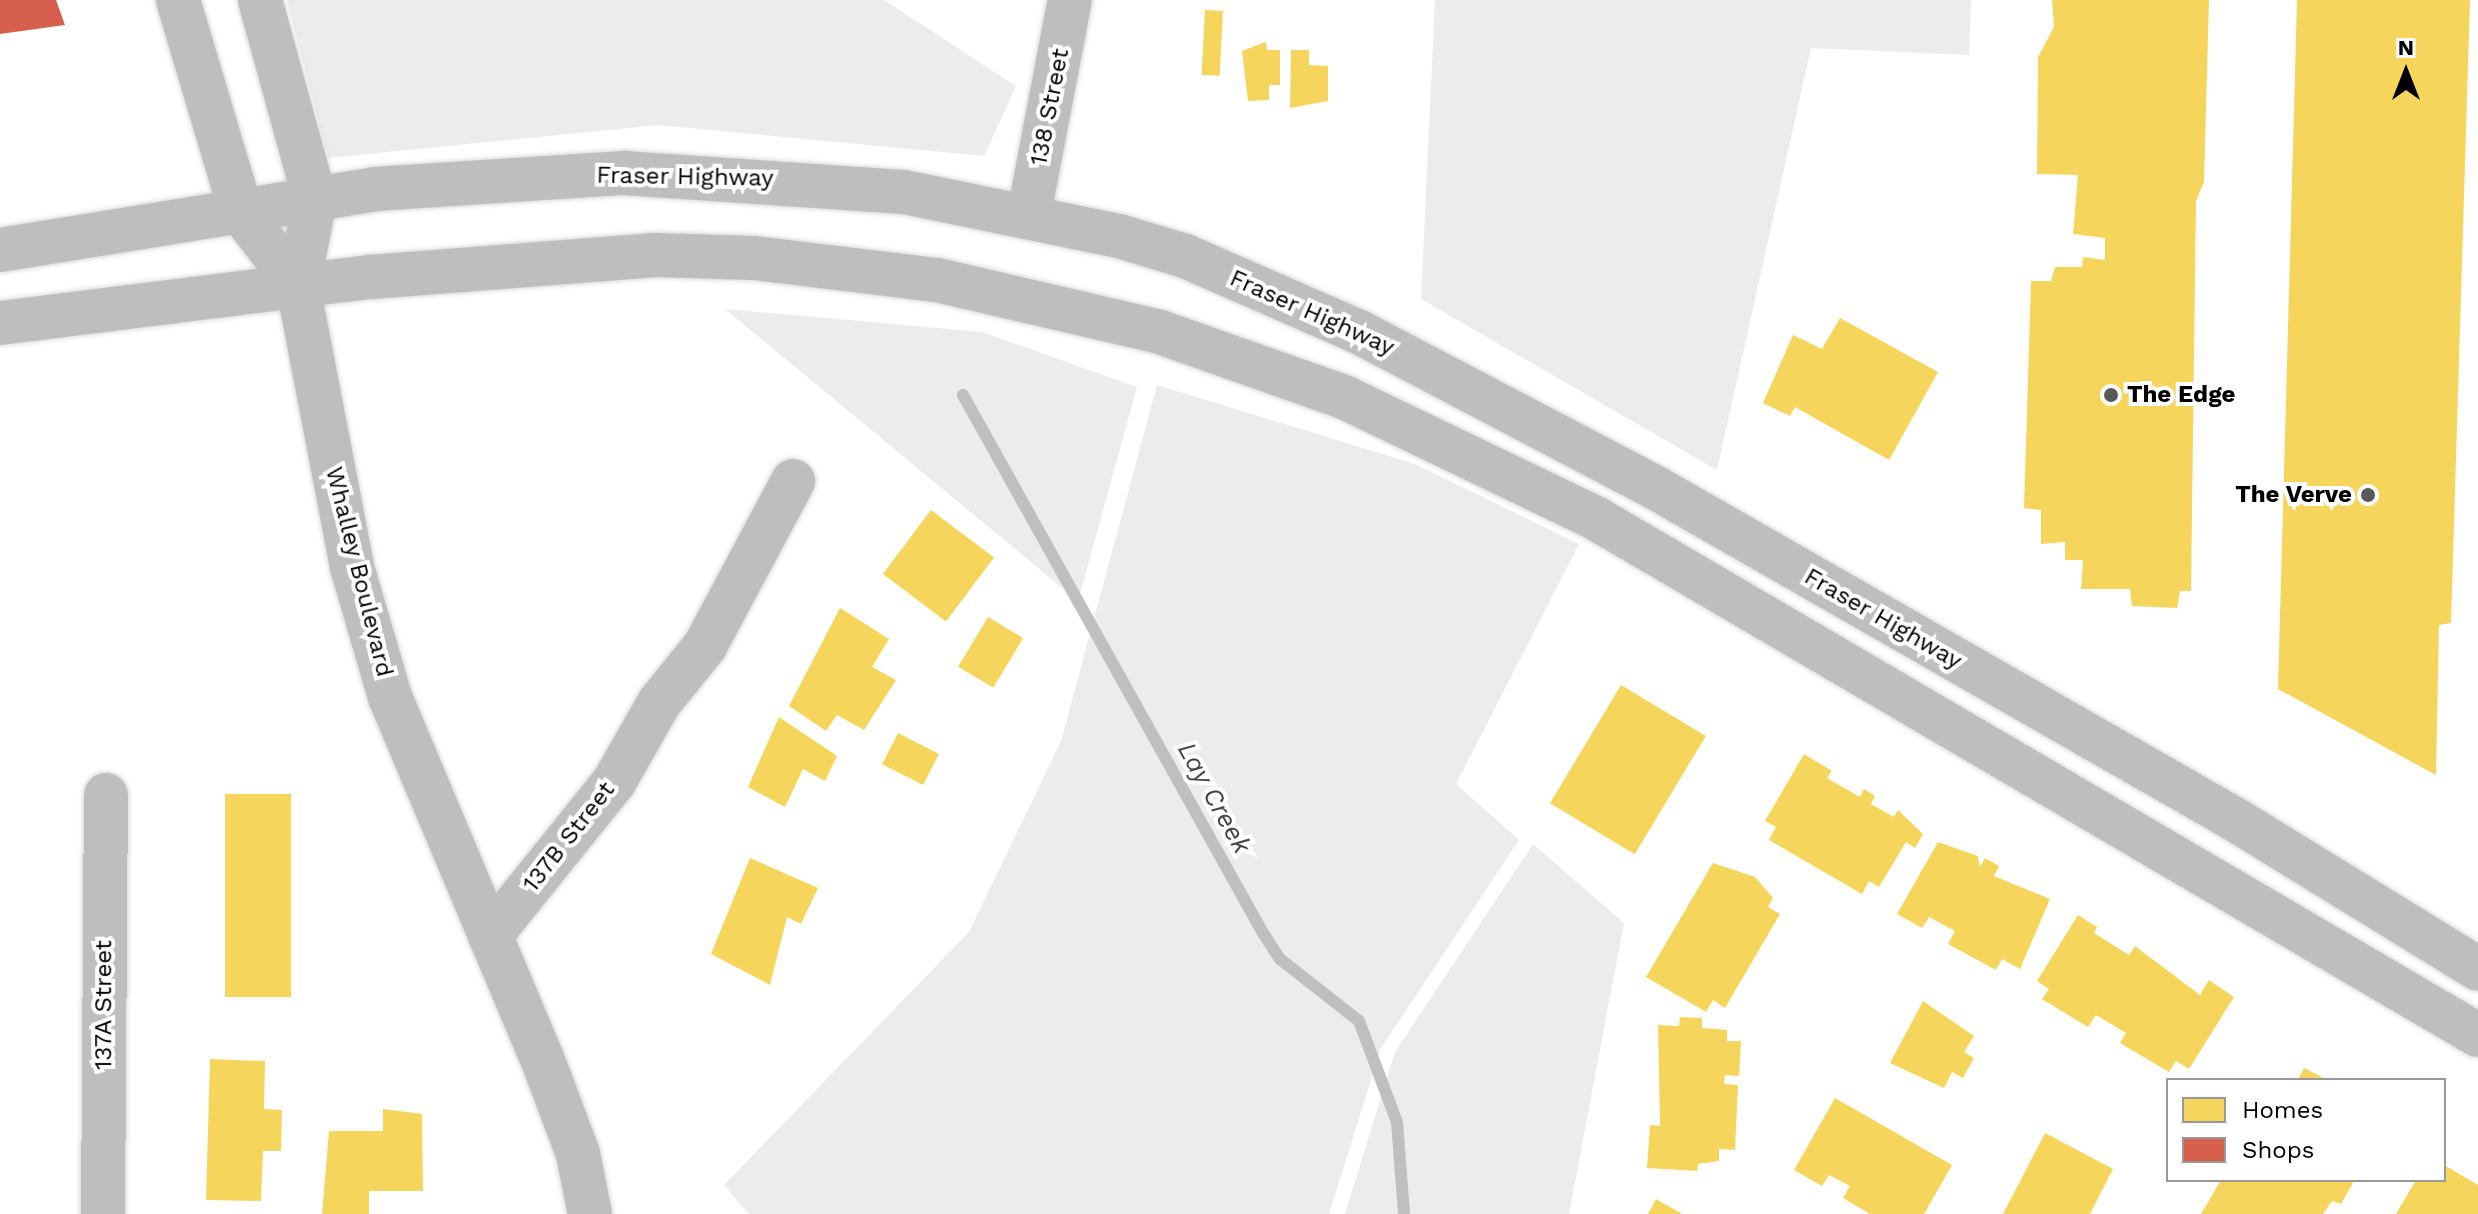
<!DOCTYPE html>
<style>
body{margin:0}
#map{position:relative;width:2478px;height:1214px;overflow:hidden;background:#fff;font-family:"Work Sans",sans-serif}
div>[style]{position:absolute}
.green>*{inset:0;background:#ececec}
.homes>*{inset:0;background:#f6d55c;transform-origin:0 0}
.shops>*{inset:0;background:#d6604d}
.stream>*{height:12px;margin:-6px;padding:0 6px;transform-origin:6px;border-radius:6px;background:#bfbfbf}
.roads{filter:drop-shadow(0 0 2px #dbdbdb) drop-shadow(0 0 2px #dbdbdb)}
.minor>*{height:44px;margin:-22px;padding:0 22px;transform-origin:22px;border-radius:22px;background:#bebebe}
.major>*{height:44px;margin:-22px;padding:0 22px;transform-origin:22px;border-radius:22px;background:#bebebe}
.dots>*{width:22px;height:22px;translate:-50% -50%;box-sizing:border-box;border:4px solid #fff;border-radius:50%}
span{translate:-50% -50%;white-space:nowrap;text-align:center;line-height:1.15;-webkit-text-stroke:8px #fff;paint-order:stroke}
.street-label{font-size:24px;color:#000}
.poi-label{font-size:24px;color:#000;font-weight:700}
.left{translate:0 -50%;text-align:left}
.right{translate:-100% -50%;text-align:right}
.water-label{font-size:26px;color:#444;font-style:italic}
.legend{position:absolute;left:2166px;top:1078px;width:280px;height:104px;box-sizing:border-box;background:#fff;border:2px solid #999;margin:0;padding:10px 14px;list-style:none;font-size:24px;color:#000}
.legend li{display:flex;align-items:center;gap:16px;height:40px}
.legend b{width:40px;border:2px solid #999}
.north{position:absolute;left:2366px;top:32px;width:80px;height:80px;-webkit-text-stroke:6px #fff;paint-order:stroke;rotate:0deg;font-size:22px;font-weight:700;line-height:32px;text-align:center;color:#000}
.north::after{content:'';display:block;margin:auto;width:28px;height:36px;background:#000;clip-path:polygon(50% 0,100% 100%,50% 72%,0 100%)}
</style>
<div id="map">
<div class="green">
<i style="clip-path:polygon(287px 0,884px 0,1016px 86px,984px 156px,658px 125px,328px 158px)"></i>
<i style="clip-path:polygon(1435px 0,1971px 0,1969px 55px,1811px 48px,1717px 470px,1421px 299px)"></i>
<i style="clip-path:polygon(725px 309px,982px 332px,1137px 387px,1078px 601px)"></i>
<i style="clip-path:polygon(1157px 385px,1415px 464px,1579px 544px,1456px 784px,1519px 840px,1381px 1048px,1329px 1214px,749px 1214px,724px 1185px,969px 932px,1061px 741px)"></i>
<i style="clip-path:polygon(1533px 844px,1624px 923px,1569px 1214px,1345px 1214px,1395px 1052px)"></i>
</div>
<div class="homes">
<i style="clip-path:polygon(2052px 0,2209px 0,2204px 182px,2196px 201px,2191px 591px,2180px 591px,2177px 608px,2132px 606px,2130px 589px,2081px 589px,2083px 560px,2065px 560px,2065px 542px,2041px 544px,2041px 510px,2024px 508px,2031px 281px,2051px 281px,2055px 267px,2082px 267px,2083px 257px,2105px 260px,2105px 238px,2073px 234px,2078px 175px,2037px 174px,2038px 57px,2054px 27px)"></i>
<i style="clip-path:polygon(2297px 0,2470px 0,2451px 623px,2439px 625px,2436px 775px,2278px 689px)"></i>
<i style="left:1205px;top:10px;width:18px;height:65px;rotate:3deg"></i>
<i style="clip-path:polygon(1266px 42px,1267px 50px,1280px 50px,1280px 85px,1269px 85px,1269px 100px,1248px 101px,1242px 51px)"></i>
<i style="clip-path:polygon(1291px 50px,1309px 50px,1309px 65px,1328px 66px,1328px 101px,1290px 108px)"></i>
<i style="clip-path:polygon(1840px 318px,1938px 372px,1889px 460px,1795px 407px,1790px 416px,1763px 403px,1793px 335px,1822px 349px)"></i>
<i style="left:931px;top:510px;width:79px;height:80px;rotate:37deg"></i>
<i style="clip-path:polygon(840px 608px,889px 639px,872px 667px,896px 680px,864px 730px,837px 715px,826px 731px,789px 706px)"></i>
<i style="left:988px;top:617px;width:41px;height:58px;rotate:31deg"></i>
<i style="left:1621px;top:685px;width:99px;height:138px;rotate:31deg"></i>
<i style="clip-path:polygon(779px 717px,837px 756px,825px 781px,803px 769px,785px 807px,748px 787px)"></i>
<i style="left:898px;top:733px;width:46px;height:35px;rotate:27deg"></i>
<i style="clip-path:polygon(1804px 754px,1832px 771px,1827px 778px,1860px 797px,1864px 789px,1875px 796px,1871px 804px,1894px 817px,1898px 810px,1923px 834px,1915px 848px,1906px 842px,1879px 887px,1869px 881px,1862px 894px,1769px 840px,1776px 827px,1765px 821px)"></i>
<i style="left:225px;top:794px;width:66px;height:203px"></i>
<i style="clip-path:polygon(1938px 842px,1978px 856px,1980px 867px,1985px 858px,1999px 866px,1994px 876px,2050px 899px,2020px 969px,2002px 959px,1996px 970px,1948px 944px,1955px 931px,1929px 917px,1922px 928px,1897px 914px)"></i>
<i style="clip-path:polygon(750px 858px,818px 888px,801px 924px,787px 917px,770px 985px,711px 954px)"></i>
<i style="clip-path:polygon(1713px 863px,1755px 877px,1773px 898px,1768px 907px,1780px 914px,1725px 1008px,1713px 1000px,1706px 1012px,1646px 977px)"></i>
<i style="clip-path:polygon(2078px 915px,2097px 927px,2094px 933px,2129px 955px,2135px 946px,2200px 995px,2209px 980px,2234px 997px,2189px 1069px,2176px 1061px,2169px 1072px,2120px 1043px,2126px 1033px,2096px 1015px,2088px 1027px,2042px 999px,2049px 989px,2037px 981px)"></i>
<i style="clip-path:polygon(1923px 1001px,1974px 1036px,1964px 1052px,1974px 1058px,1963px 1078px,1952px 1072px,1944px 1088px,1890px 1063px)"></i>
<i style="clip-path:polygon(1680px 1017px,1702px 1018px,1702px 1028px,1727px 1030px,1727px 1041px,1741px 1041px,1739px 1076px,1725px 1075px,1724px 1084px,1738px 1085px,1735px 1150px,1719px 1149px,1719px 1161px,1698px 1164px,1697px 1171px,1647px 1168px,1650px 1125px,1660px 1126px,1658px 1025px,1679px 1026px)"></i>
<i style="clip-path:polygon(210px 1059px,265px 1061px,264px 1109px,282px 1110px,281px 1151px,263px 1151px,261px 1201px,206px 1200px)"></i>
<i style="clip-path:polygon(2304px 1068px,2328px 1080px,2298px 1080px)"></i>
<i style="clip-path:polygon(1835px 1098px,1952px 1165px,1924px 1214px,1870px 1214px,1843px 1198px,1850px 1186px,1829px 1175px,1822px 1186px,1794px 1170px)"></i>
<i style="clip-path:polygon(383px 1109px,422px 1114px,423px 1191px,369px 1191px,369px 1214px,322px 1214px,329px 1131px,383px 1131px)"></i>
<i style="clip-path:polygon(2045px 1133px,2113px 1169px,2090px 1214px,2003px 1214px)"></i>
<i style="clip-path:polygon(2444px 1165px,2478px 1185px,2478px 1214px,2396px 1214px,2416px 1180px,2444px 1180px)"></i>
<i style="clip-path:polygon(2221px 1180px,2350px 1180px,2353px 1183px,2341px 1204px,2332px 1201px,2323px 1214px,2201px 1214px)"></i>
<i style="clip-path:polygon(1656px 1199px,1682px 1214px,1648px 1214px)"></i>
</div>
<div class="shops">
<i style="clip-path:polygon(0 0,56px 0,65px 25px,0 34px)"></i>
</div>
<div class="stream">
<i style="left:963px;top:395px;width:616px;rotate:60.86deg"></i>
<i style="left:1263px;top:933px;width:31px;rotate:57deg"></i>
<i style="left:1280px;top:959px;width:100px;rotate:38.1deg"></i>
<i style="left:1359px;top:1021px;width:108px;rotate:69.4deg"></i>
<i style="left:1397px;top:1122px;width:92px;rotate:85.6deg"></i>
</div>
<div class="roads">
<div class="minor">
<i style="left:1029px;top:214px;width:218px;rotate:-79.2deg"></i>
<i style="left:298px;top:286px;width:286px;rotate:79.1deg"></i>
<i style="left:352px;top:567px;width:135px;rotate:73.7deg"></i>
<i style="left:390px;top:697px;width:392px;rotate:67.2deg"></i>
<i style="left:542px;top:1058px;width:103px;rotate:69.4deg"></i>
<i style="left:578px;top:1154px;width:61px;rotate:78.7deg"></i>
<i style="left:490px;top:936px;width:198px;rotate:-51.2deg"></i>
<i style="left:614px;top:782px;width:91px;rotate:-60.3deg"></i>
<i style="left:659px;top:703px;width:73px;rotate:-51.1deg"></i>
<i style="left:705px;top:646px;width:187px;rotate:-61.9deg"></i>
<i style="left:103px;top:1214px;width:419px;rotate:-89.6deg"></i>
</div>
<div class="major">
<i style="left:178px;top:0;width:221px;rotate:73.4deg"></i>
<i style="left:241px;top:212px;width:93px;rotate:52.4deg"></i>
<i style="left:260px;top:0;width:207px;rotate:74.6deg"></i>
<i style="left:315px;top:200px;width:88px;rotate:101.2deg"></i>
<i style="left:0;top:250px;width:380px;rotate:-9.2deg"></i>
<i style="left:375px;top:189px;width:250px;rotate:-3.7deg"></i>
<i style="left:624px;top:173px;width:281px;rotate:3.9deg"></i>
<i style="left:904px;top:192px;width:219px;rotate:11.6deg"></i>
<i style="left:1119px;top:236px;width:69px;rotate:16.9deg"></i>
<i style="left:1185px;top:256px;width:190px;rotate:23.6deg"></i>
<i style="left:1359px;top:332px;width:335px;rotate:27.7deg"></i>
<i style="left:1656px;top:488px;width:668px;rotate:29.79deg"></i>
<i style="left:2236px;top:820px;width:284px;rotate:31.6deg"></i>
<i style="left:0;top:323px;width:374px;rotate:-7.1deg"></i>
<i style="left:371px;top:277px;width:286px;rotate:-4.4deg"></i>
<i style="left:656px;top:255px;width:98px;rotate:1.8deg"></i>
<i style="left:754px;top:258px;width:184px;rotate:6.9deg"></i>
<i style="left:937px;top:280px;width:229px;rotate:13.1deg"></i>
<i style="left:1160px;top:332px;width:197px;rotate:19.5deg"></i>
<i style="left:1346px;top:398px;width:279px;rotate:25.7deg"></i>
<i style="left:1597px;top:519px;width:1021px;rotate:30.36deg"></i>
</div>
</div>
<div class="dots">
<i style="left:2111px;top:395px;background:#595959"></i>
<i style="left:2368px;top:495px;background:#595959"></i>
</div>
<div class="street-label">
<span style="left:1050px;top:107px;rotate:-79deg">138 Street</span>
<span style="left:685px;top:177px;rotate:1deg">Fraser Highway</span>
<span style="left:1312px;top:313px;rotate:24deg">Fraser Highway</span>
<span style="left:359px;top:572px;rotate:76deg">Whalley Boulevard</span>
<span style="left:1883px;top:619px;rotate:30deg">Fraser Highway</span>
<span style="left:569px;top:837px;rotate:-52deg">137B Street</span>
<span style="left:104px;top:1005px;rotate:-90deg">137A Street</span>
</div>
<div class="poi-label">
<span class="left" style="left:2127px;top:395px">The Edge</span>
<span class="right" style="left:2352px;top:495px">The Verve</span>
</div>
<div class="water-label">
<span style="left:1214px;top:798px;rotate:61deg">Lay Creek</span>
</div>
<ul class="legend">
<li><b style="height:22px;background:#f6d55c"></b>Homes</li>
<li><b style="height:22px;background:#d6604d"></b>Shops</li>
</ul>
<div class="north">N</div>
</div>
